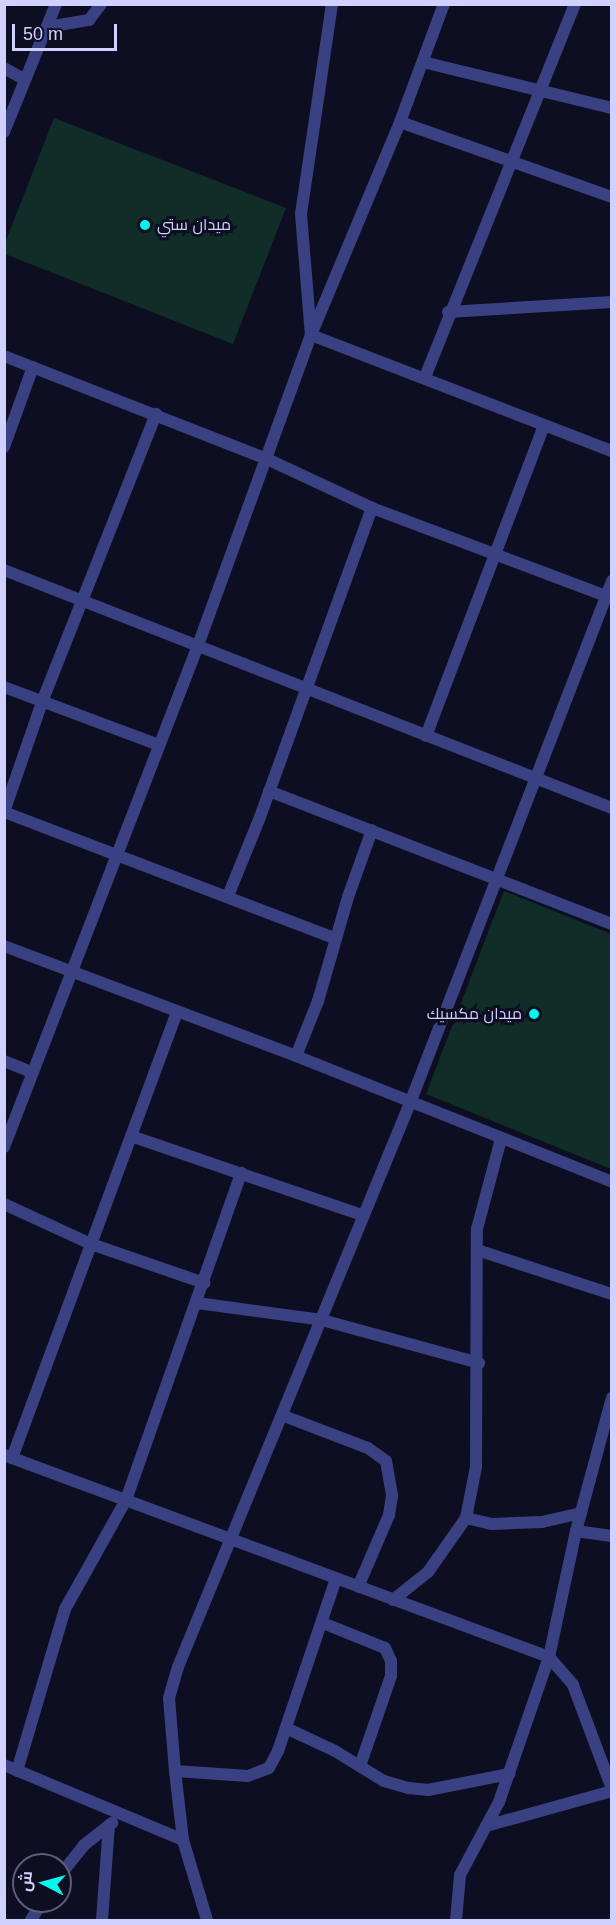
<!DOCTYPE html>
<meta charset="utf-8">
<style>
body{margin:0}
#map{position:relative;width:616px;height:1925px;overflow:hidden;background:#0e0e23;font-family:Arial,Cairo,sans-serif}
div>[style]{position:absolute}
.green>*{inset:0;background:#112d28}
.minor>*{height:12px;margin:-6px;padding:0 6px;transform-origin:6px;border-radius:6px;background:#394182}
.dots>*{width:16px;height:16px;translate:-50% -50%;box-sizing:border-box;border:3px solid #0e0e23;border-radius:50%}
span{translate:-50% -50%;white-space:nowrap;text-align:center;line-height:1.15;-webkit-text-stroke:6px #0e0e23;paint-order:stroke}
.poi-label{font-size:16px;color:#d0d1ff}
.left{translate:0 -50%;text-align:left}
.right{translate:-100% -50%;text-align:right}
.frame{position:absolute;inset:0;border:6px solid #d0d1ff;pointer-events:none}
.north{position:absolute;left:12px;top:1853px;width:60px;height:60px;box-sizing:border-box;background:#0e0e23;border:2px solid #5c5c7b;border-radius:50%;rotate:276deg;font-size:16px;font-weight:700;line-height:24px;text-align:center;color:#d0d1ff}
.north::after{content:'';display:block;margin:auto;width:21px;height:27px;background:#01f9ed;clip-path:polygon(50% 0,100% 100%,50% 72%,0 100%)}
.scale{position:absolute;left:12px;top:24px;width:105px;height:27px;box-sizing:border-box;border:3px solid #d0d1ff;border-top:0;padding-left:8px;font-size:18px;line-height:21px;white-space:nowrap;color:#d0d1ff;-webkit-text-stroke:4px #0e0e23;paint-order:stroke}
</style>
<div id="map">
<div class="green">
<i style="clip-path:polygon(54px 118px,286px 208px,233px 344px,5px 254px,5px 243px)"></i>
<i style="clip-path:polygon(504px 891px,611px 934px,611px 1169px,426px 1094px)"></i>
</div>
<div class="minor">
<i style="left:332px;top:4px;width:212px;rotate:98.4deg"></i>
<i style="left:301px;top:214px;width:121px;rotate:85.3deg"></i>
<i style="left:311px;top:335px;width:323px;rotate:21.1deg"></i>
<i style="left:47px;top:27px;width:43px;rotate:-9.5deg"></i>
<i style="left:89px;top:20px;width:20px;rotate:-53deg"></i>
<i style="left:423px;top:62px;width:195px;rotate:13.7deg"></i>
<i style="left:4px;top:68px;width:23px;rotate:29deg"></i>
<i style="left:400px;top:122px;width:225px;rotate:19.5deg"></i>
<i style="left:4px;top:132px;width:138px;rotate:-67.9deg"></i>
<i style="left:448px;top:312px;width:164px;rotate:-3.5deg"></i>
<i style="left:4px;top:356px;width:282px;rotate:21.4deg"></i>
<i style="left:267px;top:459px;width:116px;rotate:25deg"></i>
<i style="left:372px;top:508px;width:256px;rotate:20.6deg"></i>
<i style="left:425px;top:377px;width:402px;rotate:-68.1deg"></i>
<i style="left:4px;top:447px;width:85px;rotate:-70.1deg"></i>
<i style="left:4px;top:570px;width:653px;rotate:21.38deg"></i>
<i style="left:4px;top:687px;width:165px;rotate:20.5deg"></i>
<i style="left:426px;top:736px;width:332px;rotate:-69.2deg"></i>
<i style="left:269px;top:791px;width:368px;rotate:21.2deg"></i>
<i style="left:4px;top:812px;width:116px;rotate:-70.9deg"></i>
<i style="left:42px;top:702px;width:310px;rotate:-68.4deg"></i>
<i style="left:4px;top:812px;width:355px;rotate:20.9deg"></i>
<i style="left:228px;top:896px;width:85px;rotate:-67.9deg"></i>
<i style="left:260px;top:817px;width:329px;rotate:-70.1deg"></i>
<i style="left:4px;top:946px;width:312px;rotate:20.6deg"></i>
<i style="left:296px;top:1056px;width:340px;rotate:21.7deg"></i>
<i style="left:296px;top:1056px;width:59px;rotate:-68.2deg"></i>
<i style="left:318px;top:1001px;width:108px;rotate:-73.9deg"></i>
<i style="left:348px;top:897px;width:71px;rotate:-70.3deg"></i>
<i style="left:4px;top:1061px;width:31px;rotate:22deg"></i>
<i style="left:131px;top:1136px;width:246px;rotate:18.9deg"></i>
<i style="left:4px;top:1147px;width:535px;rotate:-68.85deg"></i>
<i style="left:197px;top:648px;width:333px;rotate:-70deg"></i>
<i style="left:311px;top:335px;width:231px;rotate:-67.3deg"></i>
<i style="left:400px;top:122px;width:126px;rotate:-69.6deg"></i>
<i style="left:4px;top:1204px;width:96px;rotate:24.7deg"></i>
<i style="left:91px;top:1244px;width:120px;rotate:19deg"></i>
<i style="left:477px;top:1250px;width:142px;rotate:18.1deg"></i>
<i style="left:197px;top:1303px;width:126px;rotate:7.7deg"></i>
<i style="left:322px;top:1320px;width:163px;rotate:15.3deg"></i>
<i style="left:284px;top:1416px;width:90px;rotate:20.9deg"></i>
<i style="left:368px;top:1448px;width:22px;rotate:36deg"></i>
<i style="left:386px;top:1461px;width:36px;rotate:80deg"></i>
<i style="left:392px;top:1496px;width:19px;rotate:99deg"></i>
<i style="left:389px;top:1515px;width:78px;rotate:113.3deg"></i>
<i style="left:4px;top:1455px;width:581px;rotate:20.34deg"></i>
<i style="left:549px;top:1657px;width:37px;rotate:49deg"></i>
<i style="left:573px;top:1685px;width:111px;rotate:69.4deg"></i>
<i style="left:12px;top:1458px;width:476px;rotate:-69.7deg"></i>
<i style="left:466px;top:1518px;width:27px;rotate:13deg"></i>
<i style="left:492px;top:1524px;width:50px;rotate:-2.3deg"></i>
<i style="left:542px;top:1522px;width:40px;rotate:-13deg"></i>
<i style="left:576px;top:1531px;width:36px;rotate:8deg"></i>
<i style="left:393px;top:1600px;width:45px;rotate:-38.7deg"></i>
<i style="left:428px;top:1572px;width:66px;rotate:-54.9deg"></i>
<i style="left:466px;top:1518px;width:52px;rotate:-78.9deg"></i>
<i style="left:476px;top:1467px;width:238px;rotate:-89.8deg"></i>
<i style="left:477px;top:1229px;width:93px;rotate:-75.1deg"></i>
<i style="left:323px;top:1623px;width:67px;rotate:22deg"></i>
<i style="left:385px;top:1648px;width:14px;rotate:65deg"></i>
<i style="left:391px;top:1661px;width:15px;rotate:90deg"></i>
<i style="left:391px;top:1676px;width:95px;rotate:109deg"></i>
<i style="left:286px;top:1728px;width:54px;rotate:25.1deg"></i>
<i style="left:335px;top:1751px;width:57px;rotate:31.5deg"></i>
<i style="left:384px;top:1781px;width:26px;rotate:16deg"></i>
<i style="left:409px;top:1788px;width:19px;rotate:6deg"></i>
<i style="left:428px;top:1790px;width:83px;rotate:-11.2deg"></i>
<i style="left:4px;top:1765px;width:194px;rotate:22.7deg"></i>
<i style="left:17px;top:1771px;width:169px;rotate:-73.5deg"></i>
<i style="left:65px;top:1609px;width:125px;rotate:-60.8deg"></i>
<i style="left:126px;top:1500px;width:347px;rotate:-70.6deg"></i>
<i style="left:175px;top:1771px;width:73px;rotate:3.9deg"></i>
<i style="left:248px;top:1776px;width:22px;rotate:-21deg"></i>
<i style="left:269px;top:1768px;width:19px;rotate:-62deg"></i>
<i style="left:278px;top:1751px;width:182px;rotate:-71.4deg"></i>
<i style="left:486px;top:1826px;width:131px;rotate:-15.5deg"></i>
<i style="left:60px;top:1875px;width:38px;rotate:-51deg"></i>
<i style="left:84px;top:1845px;width:36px;rotate:-38deg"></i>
<i style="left:31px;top:1920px;width:22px;rotate:-58deg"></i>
<i style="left:102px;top:1920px;width:95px;rotate:-85.8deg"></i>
<i style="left:207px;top:1920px;width:84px;rotate:-106.7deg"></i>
<i style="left:183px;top:1840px;width:69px;rotate:-96.6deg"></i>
<i style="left:175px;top:1771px;width:73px;rotate:-94.7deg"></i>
<i style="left:169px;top:1698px;width:32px;rotate:-74deg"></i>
<i style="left:178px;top:1667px;width:610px;rotate:-67.64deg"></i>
<i style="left:410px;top:1103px;width:560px;rotate:-68.84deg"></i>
<i style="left:456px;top:1920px;width:45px;rotate:-84.9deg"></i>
<i style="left:460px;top:1875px;width:83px;rotate:-61.9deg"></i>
<i style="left:499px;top:1802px;width:153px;rotate:-71deg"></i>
<i style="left:549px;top:1657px;width:129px;rotate:-77.9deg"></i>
<i style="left:576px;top:1531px;width:138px;rotate:-74.9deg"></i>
</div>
<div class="dots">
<i style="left:145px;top:225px;background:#01f9ed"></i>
<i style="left:534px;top:1014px;background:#01f9ed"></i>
</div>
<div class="poi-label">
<span class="left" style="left:157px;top:225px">ميدان ستي</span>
<span class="right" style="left:522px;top:1014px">ميدان مكسيك</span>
</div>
<div class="frame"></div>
<div class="north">ش</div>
<div class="scale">50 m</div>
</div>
